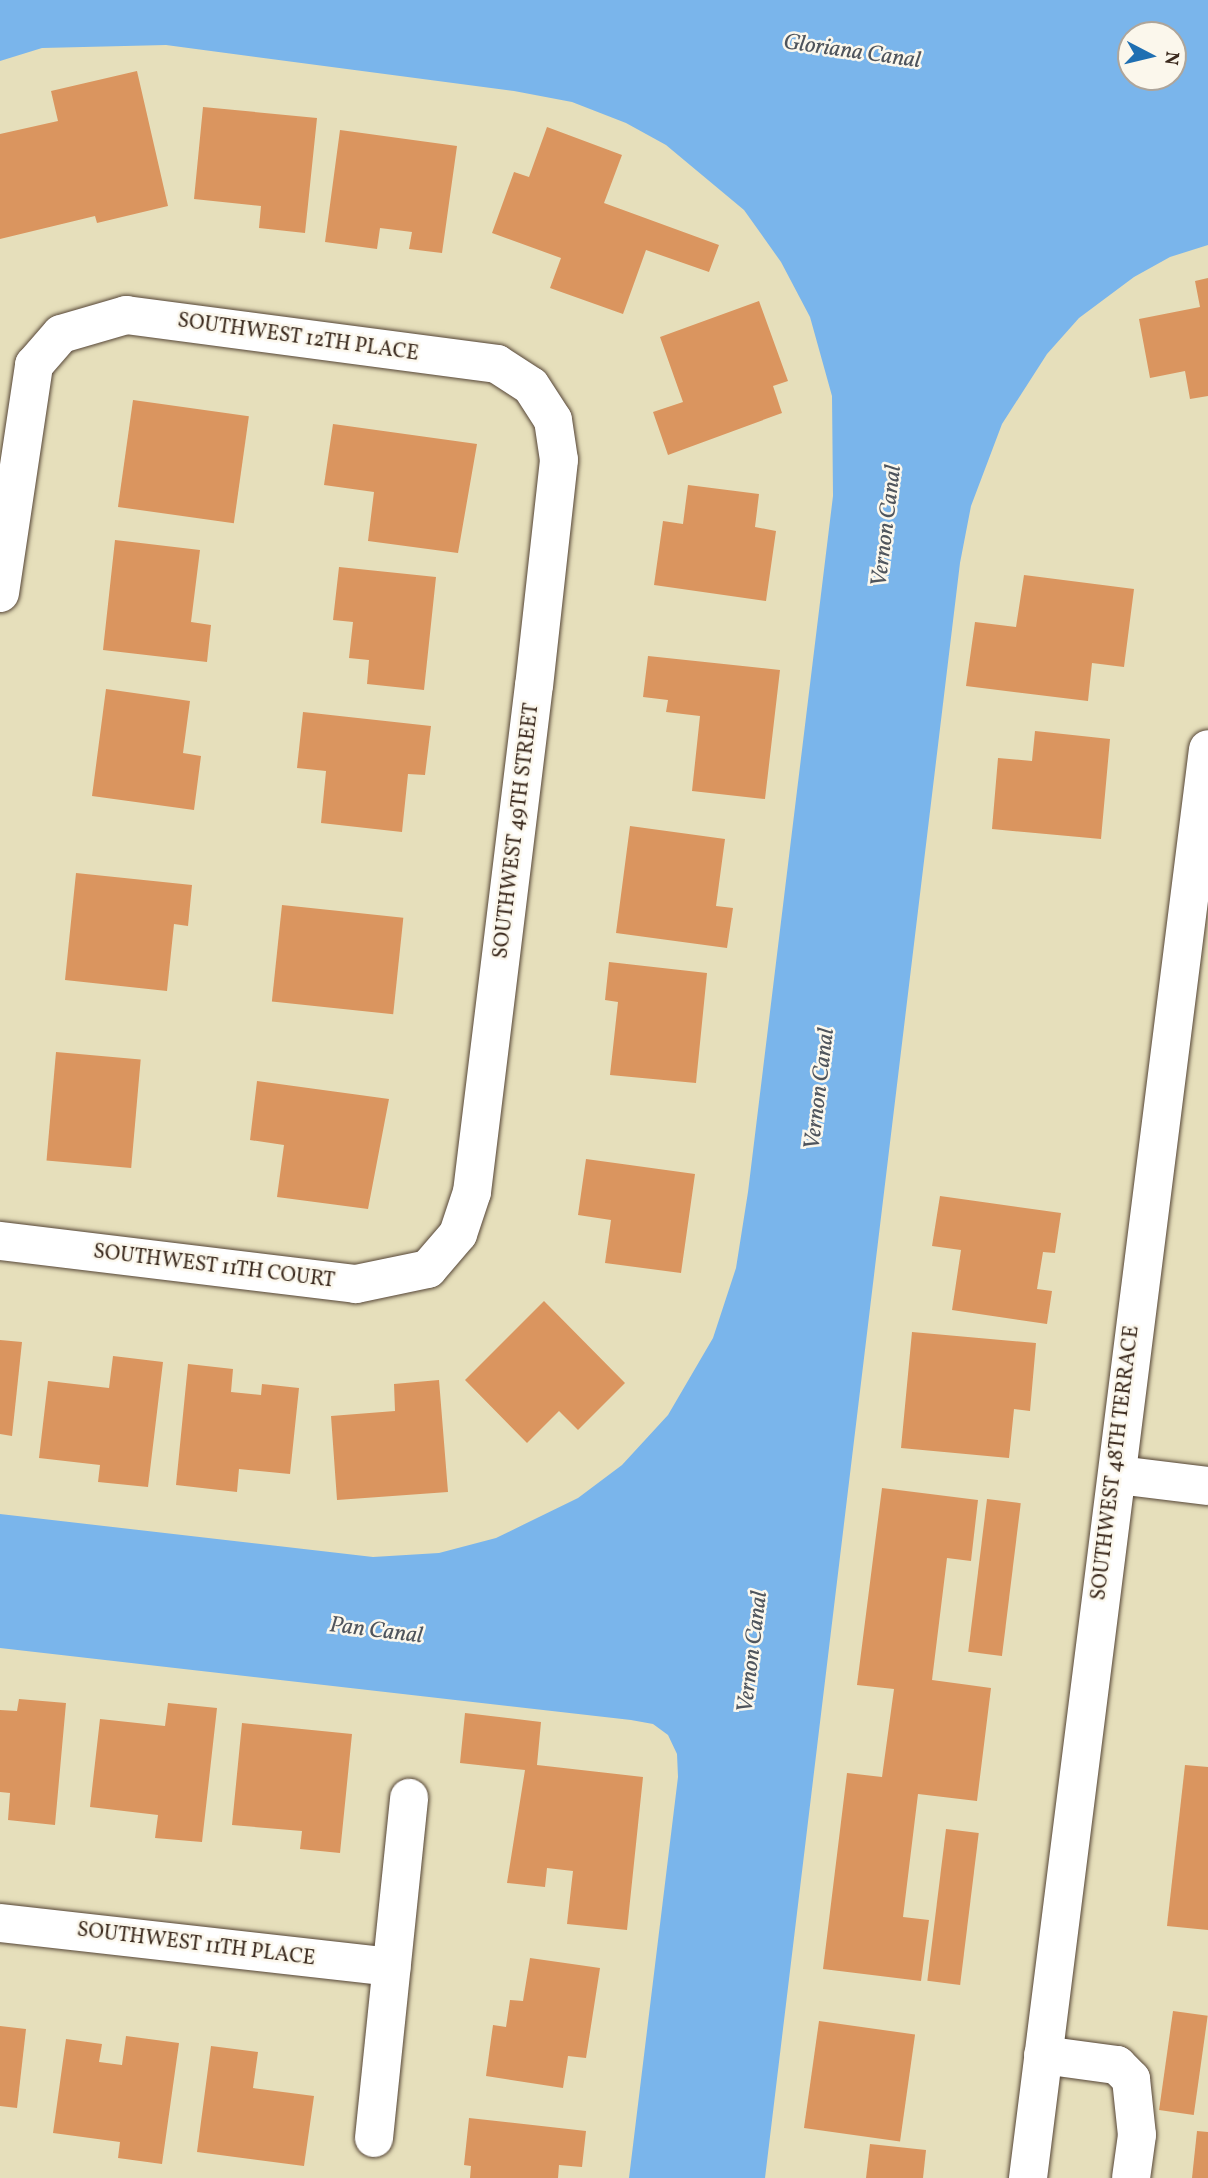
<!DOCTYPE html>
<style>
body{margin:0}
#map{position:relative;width:1208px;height:2178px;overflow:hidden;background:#e6dfbb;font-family:Vollkorn,serif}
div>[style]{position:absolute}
.water>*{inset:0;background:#7ab5eb}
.building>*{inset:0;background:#da955f;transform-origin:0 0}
.roads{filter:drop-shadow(0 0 2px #554536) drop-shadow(0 0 2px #554536)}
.minor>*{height:38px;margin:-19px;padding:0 19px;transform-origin:19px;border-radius:19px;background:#fff}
span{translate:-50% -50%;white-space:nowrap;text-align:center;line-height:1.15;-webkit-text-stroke:5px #fbf7ec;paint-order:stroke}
.street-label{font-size:21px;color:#3b2a1e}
.water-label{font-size:23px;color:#4e545c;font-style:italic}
.north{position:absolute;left:1117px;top:21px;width:70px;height:70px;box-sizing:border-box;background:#fbf7ec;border:2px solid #aea59a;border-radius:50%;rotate:97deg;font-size:19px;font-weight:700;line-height:28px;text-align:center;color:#3b2a1e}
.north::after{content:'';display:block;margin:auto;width:24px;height:32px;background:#1f6fb2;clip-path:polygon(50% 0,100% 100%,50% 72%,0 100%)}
</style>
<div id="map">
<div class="water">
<i style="clip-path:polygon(evenodd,0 0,1208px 0,1208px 245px,1170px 257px,1134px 277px,1079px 318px,1047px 354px,1002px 424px,971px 506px,960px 563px,765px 2178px,629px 2178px,678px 1777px,677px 1754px,668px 1735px,653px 1724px,631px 1720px,0 1648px,0 1514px,373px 1557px,439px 1553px,496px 1538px,578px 1498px,622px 1465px,668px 1415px,713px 1338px,736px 1268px,748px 1192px,833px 496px,832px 396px,810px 317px,781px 262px,744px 210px,666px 145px,626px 123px,572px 102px,514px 91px,166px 45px,42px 48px,0 61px,0 0,1131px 35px,1173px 35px,1173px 77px,1131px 77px,1131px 35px)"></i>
</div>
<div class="building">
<i style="clip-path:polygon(137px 71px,168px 206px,97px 223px,95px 216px,0 239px,0 134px,58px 121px,51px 91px)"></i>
<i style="clip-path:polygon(203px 107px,317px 118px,305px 233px,259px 228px,261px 206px,194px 199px)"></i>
<i style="clip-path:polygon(547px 127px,622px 155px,604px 203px,719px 245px,709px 272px,646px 250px,623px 314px,550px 288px,561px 258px,492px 233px,514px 172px,529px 177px)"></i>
<i style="clip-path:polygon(340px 130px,457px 146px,442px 253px,409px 249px,412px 232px,380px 228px,377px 249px,325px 242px)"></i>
<i style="clip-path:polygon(1208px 278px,1208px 396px,1190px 399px,1185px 371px,1150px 378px,1139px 319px,1200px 307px,1195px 281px)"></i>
<i style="clip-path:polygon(759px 301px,788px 381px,773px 386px,782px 413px,668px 455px,653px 412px,683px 402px,660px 337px)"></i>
<i style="left:133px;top:400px;width:117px;height:108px;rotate:8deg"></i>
<i style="clip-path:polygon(333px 424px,477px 444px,458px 553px,368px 541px,374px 492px,324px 485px)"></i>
<i style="clip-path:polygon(688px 485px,759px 494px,755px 527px,776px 531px,766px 601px,654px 585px,663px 521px,683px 524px)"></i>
<i style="clip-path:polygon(115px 540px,200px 550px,191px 622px,211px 625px,207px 662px,103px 650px)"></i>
<i style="clip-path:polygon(339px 567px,436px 577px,424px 690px,367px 684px,369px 660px,349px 658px,353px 622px,333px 620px)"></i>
<i style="clip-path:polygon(1024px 575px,1134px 589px,1124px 667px,1092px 663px,1088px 701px,966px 686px,975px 622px,1016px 627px)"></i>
<i style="clip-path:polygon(648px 656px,780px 670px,765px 799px,692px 791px,700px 716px,666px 712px,668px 700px,643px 697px)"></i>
<i style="clip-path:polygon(106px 689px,190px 701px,183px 753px,201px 756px,194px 810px,92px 796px)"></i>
<i style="clip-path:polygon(303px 712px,431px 726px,425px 775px,408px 774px,402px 832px,321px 823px,326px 771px,297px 768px)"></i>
<i style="clip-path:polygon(1035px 731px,1110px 739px,1101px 839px,992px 829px,998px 758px,1032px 761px)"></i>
<i style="clip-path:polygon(630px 826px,725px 839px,716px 906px,733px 908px,727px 948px,616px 933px)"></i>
<i style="clip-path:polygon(76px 873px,192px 885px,188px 926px,174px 924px,167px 991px,65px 980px)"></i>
<i style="left:282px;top:905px;width:122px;height:97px;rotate:6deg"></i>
<i style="clip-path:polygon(609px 962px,707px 973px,696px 1083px,610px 1075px,618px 1002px,605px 1000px)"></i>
<i style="left:56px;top:1052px;width:85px;height:109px;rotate:5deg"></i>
<i style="clip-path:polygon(257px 1081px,389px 1099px,368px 1209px,277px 1197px,284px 1145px,250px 1140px)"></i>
<i style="clip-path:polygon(586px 1159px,695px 1174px,681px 1273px,605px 1263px,611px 1220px,578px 1215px)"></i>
<i style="clip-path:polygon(940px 1196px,1061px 1213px,1055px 1253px,1043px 1252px,1037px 1289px,1052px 1291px,1047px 1324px,952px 1310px,961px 1250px,932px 1246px)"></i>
<i style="clip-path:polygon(544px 1301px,625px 1383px,578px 1430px,559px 1411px,527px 1443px,465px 1380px)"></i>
<i style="clip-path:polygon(912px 1332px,1036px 1343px,1030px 1411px,1014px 1409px,1009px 1458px,901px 1448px)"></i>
<i style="clip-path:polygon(0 1340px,22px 1342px,12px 1436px,0 1434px)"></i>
<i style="clip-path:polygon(113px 1356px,163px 1362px,148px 1487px,98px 1482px,100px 1465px,39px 1458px,48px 1381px,109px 1388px)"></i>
<i style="clip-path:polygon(188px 1364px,233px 1369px,231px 1392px,261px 1395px,262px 1384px,299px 1388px,290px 1474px,239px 1469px,237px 1492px,176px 1485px)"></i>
<i style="clip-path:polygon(439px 1380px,448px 1492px,337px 1500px,331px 1416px,395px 1411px,394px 1384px)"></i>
<i style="clip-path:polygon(882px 1488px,978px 1500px,971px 1561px,947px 1558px,932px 1680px,991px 1688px,977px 1801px,918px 1794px,903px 1917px,929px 1920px,921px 1981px,823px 1969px,847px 1773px,882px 1777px,894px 1689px,857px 1685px)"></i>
<i style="left:987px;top:1499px;width:34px;height:154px;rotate:7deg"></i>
<i style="clip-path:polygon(19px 1699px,66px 1703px,55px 1825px,8px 1820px,10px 1793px,0 1792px,0 1710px,17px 1711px)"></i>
<i style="clip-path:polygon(168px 1703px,217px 1708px,202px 1842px,155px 1838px,158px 1815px,90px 1807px,100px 1719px,165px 1726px)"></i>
<i style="clip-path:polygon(465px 1713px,541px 1722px,537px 1765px,643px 1777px,627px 1930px,567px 1924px,573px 1871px,547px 1868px,545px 1887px,507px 1883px,525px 1770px,460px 1763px)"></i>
<i style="clip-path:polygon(242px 1723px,352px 1734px,340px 1853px,300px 1849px,302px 1831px,232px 1825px)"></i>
<i style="clip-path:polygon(1185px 1765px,1208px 1767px,1208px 1930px,1167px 1926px)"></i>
<i style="left:946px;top:1829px;width:33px;height:153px;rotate:7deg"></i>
<i style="clip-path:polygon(530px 1958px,600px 1968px,586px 2058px,568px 2056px,563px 2088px,486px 2076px,493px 2025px,506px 2027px,510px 2000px,523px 2001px)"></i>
<i style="left:1173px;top:2011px;width:35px;height:100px;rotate:8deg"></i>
<i style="left:819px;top:2021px;width:97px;height:108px;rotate:8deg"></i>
<i style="clip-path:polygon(0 2026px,26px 2029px,17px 2108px,0 2106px)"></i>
<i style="clip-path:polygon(126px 2036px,179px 2043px,162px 2164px,118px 2158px,120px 2142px,53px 2133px,66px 2039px,102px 2044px,99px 2062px,122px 2065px)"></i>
<i style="clip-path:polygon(211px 2046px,258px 2052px,253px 2088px,314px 2096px,304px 2166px,197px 2152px)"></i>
<i style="clip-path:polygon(469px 2118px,586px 2131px,582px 2167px,559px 2165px,558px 2178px,470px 2178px,471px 2166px,464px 2165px)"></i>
<i style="clip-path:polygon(1197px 2131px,1208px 2132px,1208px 2178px,1192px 2178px)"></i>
<i style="clip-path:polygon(870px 2144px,926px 2150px,923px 2178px,866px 2178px)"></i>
</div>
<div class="roads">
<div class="minor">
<i style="left:0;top:593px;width:231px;rotate:-81.5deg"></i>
<i style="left:34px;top:365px;width:41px;rotate:-48.9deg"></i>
<i style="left:61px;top:334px;width:68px;rotate:-16.3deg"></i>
<i style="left:126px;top:315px;width:374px;rotate:7.5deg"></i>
<i style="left:497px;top:364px;width:40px;rotate:32.9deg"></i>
<i style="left:531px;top:386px;width:40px;rotate:57.1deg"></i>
<i style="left:553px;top:420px;width:40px;rotate:81.5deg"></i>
<i style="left:559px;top:460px;width:226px;rotate:96.3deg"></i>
<i style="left:534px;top:685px;width:511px;rotate:96.97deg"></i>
<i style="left:472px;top:1192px;width:44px;rotate:108.4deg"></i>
<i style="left:458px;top:1234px;width:46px;rotate:130.6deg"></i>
<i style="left:428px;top:1269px;width:74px;rotate:168.2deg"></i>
<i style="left:356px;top:1284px;width:359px;rotate:-173.1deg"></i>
<i style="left:1118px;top:1475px;width:91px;rotate:7deg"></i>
<i style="left:0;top:1923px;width:394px;rotate:6.4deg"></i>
<i style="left:1043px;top:2055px;width:75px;rotate:7.7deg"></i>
<i style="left:1117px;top:2065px;width:20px;rotate:45deg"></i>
<i style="left:1131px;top:2079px;width:56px;rotate:83.9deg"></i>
<i style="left:1137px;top:2135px;width:43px;rotate:97.9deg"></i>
<i style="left:374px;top:2138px;width:342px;rotate:-84.1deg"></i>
<i style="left:1028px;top:2178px;width:1440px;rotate:-82.82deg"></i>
</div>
</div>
<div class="street-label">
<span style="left:298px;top:338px;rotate:8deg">SOUTHWEST 12TH PLACE</span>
<span style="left:517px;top:831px;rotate:-83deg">SOUTHWEST 49TH STREET</span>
<span style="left:214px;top:1267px;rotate:7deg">SOUTHWEST 11TH COURT</span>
<span style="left:1116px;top:1463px;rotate:-83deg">SOUTHWEST 48TH TERRACE</span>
<span style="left:196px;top:1945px;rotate:7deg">SOUTHWEST 11TH PLACE</span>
</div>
<div class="water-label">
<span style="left:852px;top:52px;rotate:8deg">Gloriana Canal</span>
<span style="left:887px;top:526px;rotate:-83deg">Vernon Canal</span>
<span style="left:820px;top:1089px;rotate:-83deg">Vernon Canal</span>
<span style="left:376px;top:1631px;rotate:7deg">Pan Canal</span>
<span style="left:753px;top:1652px;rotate:-83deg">Vernon Canal</span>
</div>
<div class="north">N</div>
</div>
